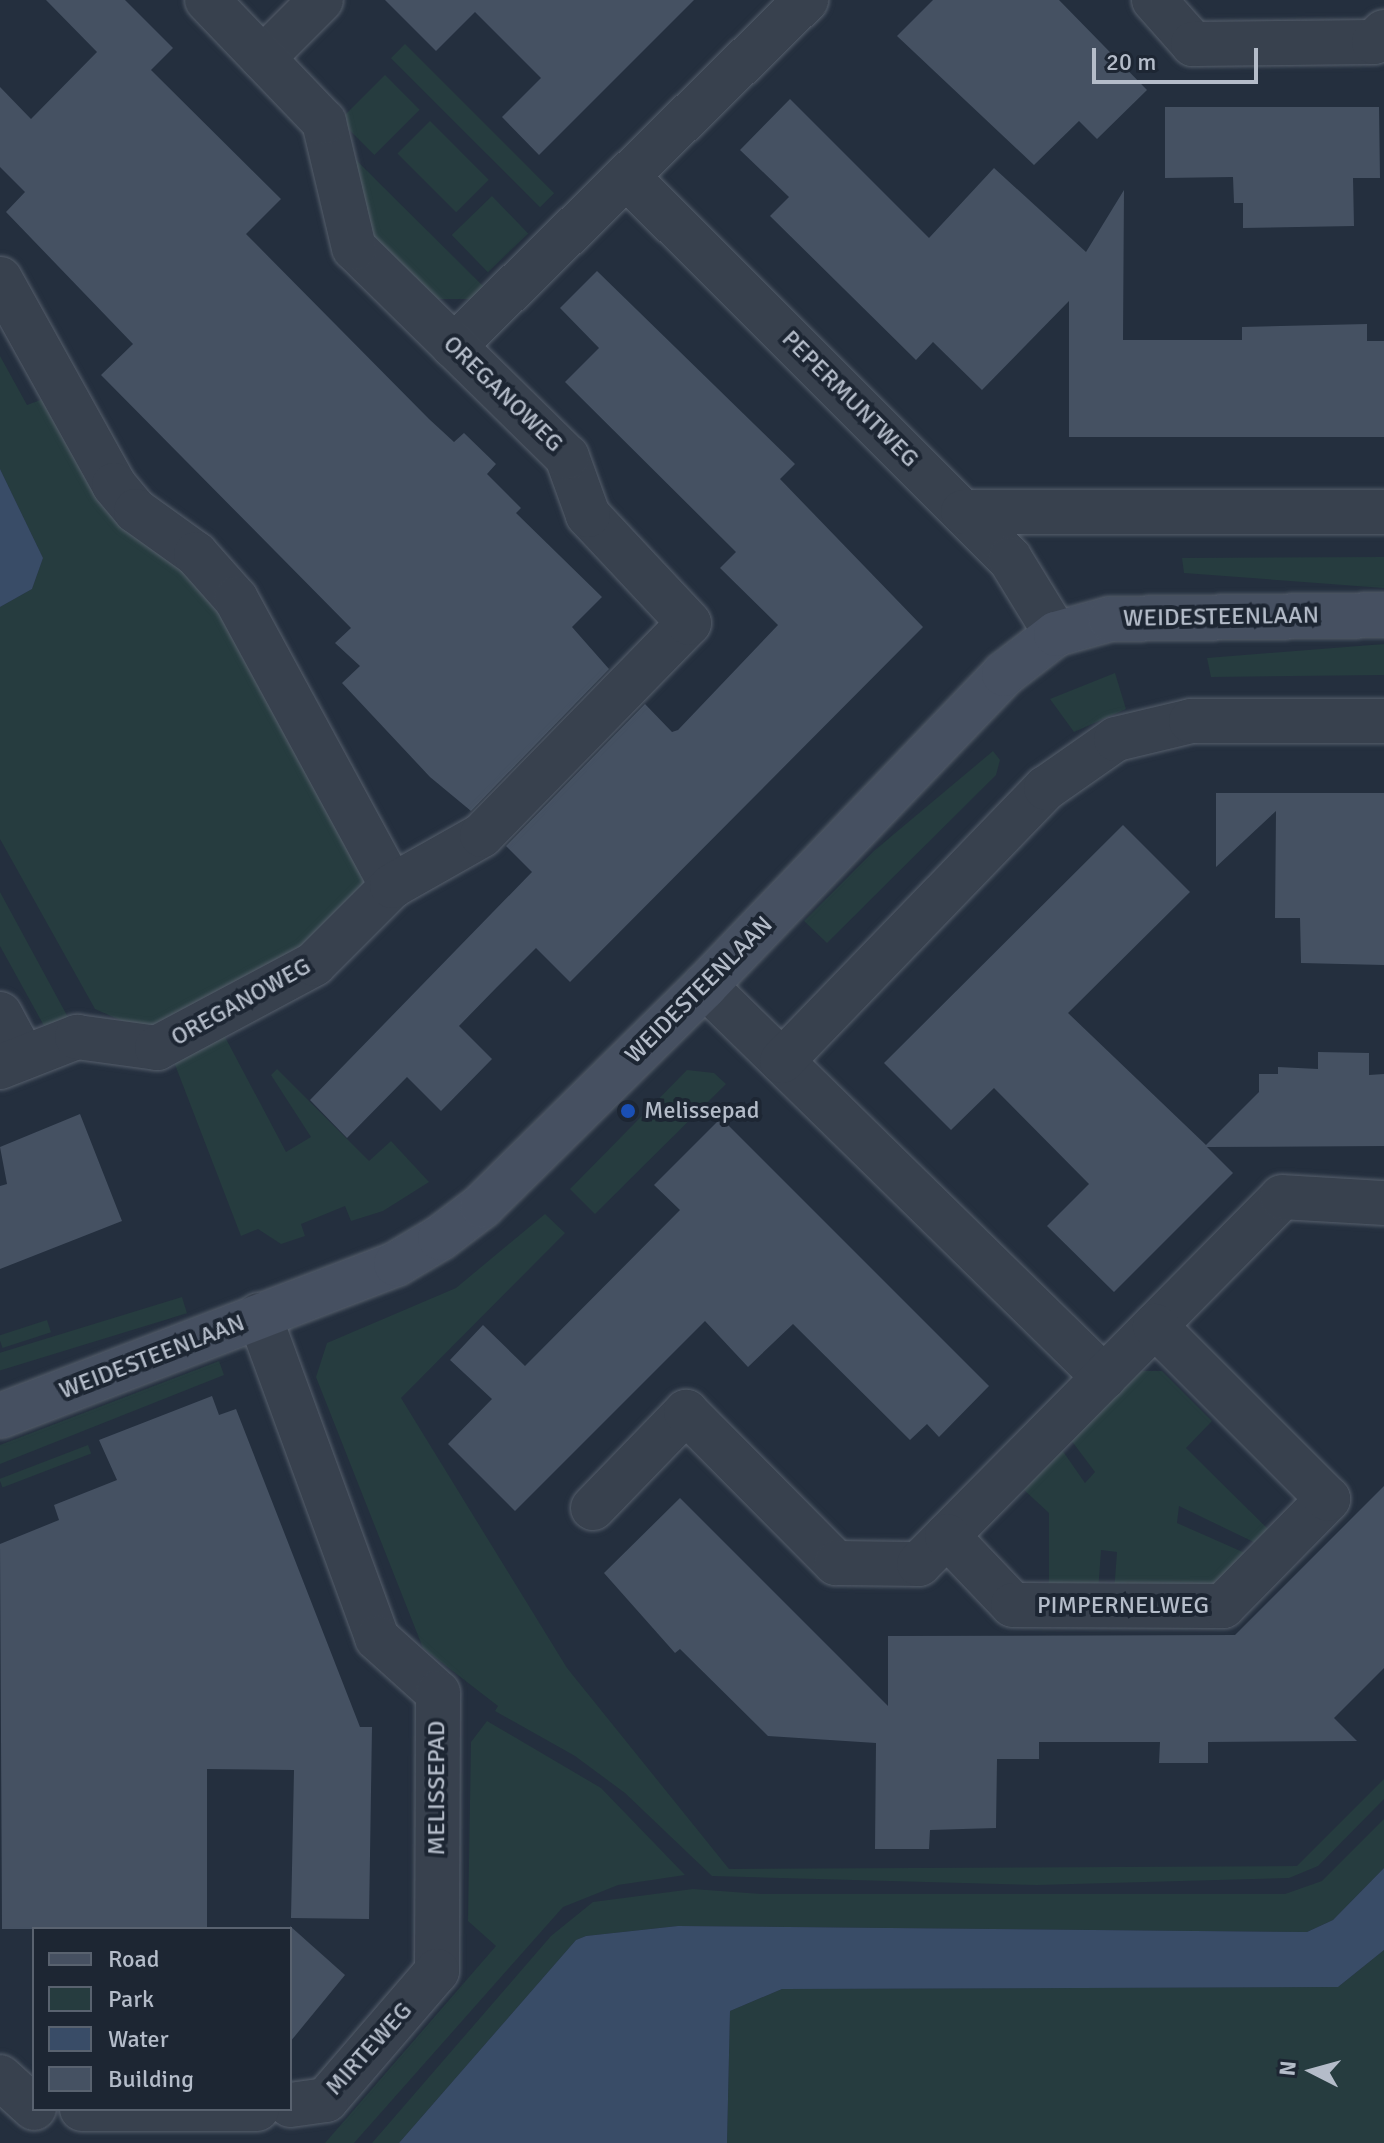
<!DOCTYPE html>
<style>
body{margin:0}
#map{position:relative;width:1384px;height:2143px;overflow:hidden;background:#242f3e;font-family:Signika,sans-serif}
div>[style]{position:absolute}
.green>*{inset:0;background:#263c3f;transform-origin:0 0}
.water>*{inset:0;background:#394c67}
.building>*{inset:0;background:#455162}
.roads{filter:drop-shadow(0 0 2px #565f6c) drop-shadow(0 0 2px #565f6c)}
.street>*{height:44px;margin:-22px;padding:0 22px;transform-origin:22px;border-radius:22px;background:#38414e}
.secondary>*{height:44px;margin:-22px;padding:0 22px;transform-origin:22px;border-radius:22px;background:#465061}
.dots>*{width:22px;height:22px;translate:-50% -50%;box-sizing:border-box;border:4px solid #1d2633;border-radius:50%}
span{translate:-50% -50%;white-space:nowrap;text-align:center;line-height:1.15;-webkit-text-stroke:8px #1d2633;paint-order:stroke}
.street-label{font-size:24px;color:#b4bcc9}
.poi-label{font-size:24px;color:#b4bcc9}
.left{translate:0 -50%;text-align:left}
.legend{position:absolute;left:32px;top:1927px;width:260px;height:184px;box-sizing:border-box;background:#1d2633;border:2px solid #59626f;margin:0;padding:10px 14px;list-style:none;font-size:24px;color:#b4bcc9}
.legend li{display:flex;align-items:center;gap:16px;height:40px}
.legend b{width:40px;border:2px solid #59626f}
.north{position:absolute;left:1272px;top:2031px;width:80px;height:80px;-webkit-text-stroke:6px #1d2633;paint-order:stroke;rotate:276deg;font-size:22px;font-weight:700;line-height:32px;text-align:center;color:#b4bcc9}
.north::after{content:'';display:block;margin:auto;width:28px;height:36px;background:#b4bcc9;clip-path:polygon(50% 0,100% 100%,50% 72%,0 100%)}
.scale{position:absolute;left:1092px;top:48px;width:166px;height:36px;box-sizing:border-box;border:4px solid #b4bcc9;border-top:0;padding-left:10px;font-size:24px;line-height:28px;white-space:nowrap;color:#b4bcc9;-webkit-text-stroke:6px #1d2633;paint-order:stroke}
</style>
<div id="map">
<div class="green">
<i style="left:405px;top:44px;width:211px;height:20px;rotate:45deg"></i>
<i style="left:385px;top:75px;width:49px;height:64px;rotate:45deg"></i>
<i style="left:430px;top:121px;width:83px;height:46px;rotate:45deg"></i>
<i style="clip-path:polygon(344px 148px,485px 288px,474px 299px,429px 299px,370px 241px)"></i>
<i style="left:492px;top:196px;width:52px;height:56px;rotate:46deg"></i>
<i style="clip-path:polygon(0 356px,27px 405px,43px 399px,228px 623px,370px 880px,303px 947px,180px 1016px,143px 1030px,95px 1009px,0 839px,0 607px,32px 589px,43px 558px,0 469px)"></i>
<i style="clip-path:polygon(1384px 557px,1384px 588px,1184px 573px,1182px 558px)"></i>
<i style="clip-path:polygon(1384px 644px,1384px 675px,1211px 677px,1207px 658px)"></i>
<i style="clip-path:polygon(1115px 673px,1126px 709px,1074px 732px,1050px 699px)"></i>
<i style="clip-path:polygon(993px 751px,1000px 760px,996px 775px,827px 943px,804px 921px,875px 850px)"></i>
<i style="clip-path:polygon(0 892px,70px 1021px,48px 1033px,0 946px)"></i>
<i style="clip-path:polygon(224px 1035px,286px 1152px,311px 1137px,271px 1075px,277px 1069px,369px 1161px,391px 1141px,429px 1182px,383px 1211px,351px 1221px,345px 1206px,301px 1224px,305px 1236px,281px 1244px,258px 1229px,241px 1236px,174px 1062px)"></i>
<i style="clip-path:polygon(687px 1070px,714px 1073px,726px 1084px,595px 1214px,570px 1189px)"></i>
<i style="clip-path:polygon(545px 1214px,565px 1233px,401px 1398px,567px 1668px,729px 1869px,1297px 1866px,1384px 1779px,1384px 1799px,1318px 1866px,1289px 1878px,1037px 1885px,712px 1876px,625px 1793px,575px 1756px,495px 1711px,498px 1706px,423px 1648px,316px 1377px,327px 1343px,456px 1288px)"></i>
<i style="left:182px;top:1297px;width:17px;height:196px;rotate:73deg"></i>
<i style="left:47px;top:1320px;width:13px;height:51px;rotate:72deg"></i>
<i style="clip-path:polygon(219px 1361px,224px 1375px,0 1464px,0 1445px)"></i>
<i style="clip-path:polygon(1139px 1371px,1162px 1371px,1212px 1421px,1186px 1448px,1274px 1535px,1264px 1547px,1179px 1506px,1177px 1523px,1254px 1557px,1218px 1593px,1114px 1593px,1117px 1552px,1101px 1550px,1098px 1593px,1049px 1593px,1049px 1513px,1022px 1488px,1062px 1450px,1085px 1483px,1095px 1472px,1071px 1440px)"></i>
<i style="left:88px;top:1445px;width:9px;height:95px;rotate:69deg"></i>
<i style="clip-path:polygon(487px 1721px,601px 1788px,685px 1875px,618px 1885px,563px 1907px,354px 2143px,325px 2143px,496px 1946px,468px 1921px,471px 1742px)"></i>
<i style="clip-path:polygon(1384px 1819px,1384px 1868px,1333px 1920px,1307px 1932px,678px 1926px,586px 1936px,576px 1940px,399px 2143px,372px 2143px,551px 1936px,593px 1902px,693px 1889px,761px 1894px,1285px 1894px,1322px 1881px)"></i>
<i style="clip-path:polygon(1384px 1950px,1384px 2143px,727px 2143px,730px 2011px,782px 1989px,1338px 1987px)"></i>
</div>
<div class="water">
<i style="clip-path:polygon(0 469px,43px 558px,32px 589px,0 607px)"></i>
<i style="clip-path:polygon(1384px 1868px,1384px 1950px,1338px 1987px,782px 1989px,730px 2011px,727px 2143px,399px 2143px,576px 1940px,586px 1936px,678px 1926px,1307px 1932px,1333px 1920px)"></i>
</div>
<div class="building">
<i style="clip-path:polygon(46px 0,125px 0,173px 48px,151px 70px,281px 199px,246px 234px,429px 419px,454px 442px,464px 433px,496px 464px,487px 474px,521px 508px,516px 513px,602px 597px,572px 627px,609px 669px,471px 811px,430px 777px,342px 683px,360px 666px,335px 643px,351px 628px,101px 375px,133px 344px,6px 212px,25px 192px,0 167px,0 87px,31px 119px,97px 52px)"></i>
<i style="clip-path:polygon(385px 0,694px 0,539px 155px,502px 117px,541px 78px,475px 12px,436px 51px)"></i>
<i style="clip-path:polygon(933px 0,1059px 0,1147px 90px,1097px 139px,1079px 121px,1034px 165px,897px 36px)"></i>
<i style="clip-path:polygon(790px 99px,929px 238px,994px 168px,1086px 252px,1124px 190px,1123px 340px,1242px 340px,1242px 327px,1367px 324px,1367px 341px,1384px 341px,1384px 437px,1069px 437px,1069px 301px,982px 390px,933px 342px,916px 360px,770px 216px,789px 197px,740px 150px)"></i>
<i style="clip-path:polygon(1165px 107px,1379px 107px,1380px 178px,1353px 178px,1354px 226px,1243px 228px,1243px 203px,1234px 203px,1233px 177px,1165px 178px)"></i>
<i style="clip-path:polygon(597px 271px,795px 464px,780px 479px,923px 627px,570px 982px,536px 948px,497px 987px,459px 1026px,492px 1059px,441px 1111px,407px 1077px,347px 1138px,310px 1100px,532px 872px,506px 846px,645px 704px,672px 732px,678px 730px,778px 625px,720px 568px,736px 552px,565px 382px,599px 348px,560px 308px)"></i>
<i style="clip-path:polygon(1216px 793px,1384px 793px,1384px 965px,1301px 963px,1300px 918px,1275px 918px,1276px 811px,1216px 867px)"></i>
<i style="clip-path:polygon(1123px 825px,1190px 892px,1068px 1013px,1206px 1145px,1259px 1092px,1259px 1074px,1278px 1074px,1278px 1067px,1318px 1069px,1318px 1052px,1369px 1053px,1369px 1075px,1384px 1074px,1384px 1146px,1207px 1147px,1233px 1173px,1114px 1292px,1047px 1226px,1089px 1184px,994px 1088px,951px 1130px,884px 1063px)"></i>
<i style="clip-path:polygon(80px 1114px,122px 1221px,0 1269px,0 1186px,7px 1184px,0 1147px)"></i>
<i style="clip-path:polygon(721px 1118px,989px 1386px,939px 1437px,927px 1424px,910px 1440px,793px 1324px,748px 1367px,705px 1321px,515px 1511px,448px 1444px,492px 1399px,450px 1360px,483px 1325px,525px 1366px,680px 1210px,654px 1185px)"></i>
<i style="clip-path:polygon(212px 1396px,219px 1415px,236px 1409px,360px 1727px,372px 1727px,369px 1919px,291px 1918px,294px 1770px,207px 1769px,207px 1929px,2px 1929px,0 1544px,59px 1520px,54px 1505px,117px 1480px,99px 1440px)"></i>
<i style="clip-path:polygon(1384px 1486px,1384px 1668px,1334px 1718px,1357px 1741px,1208px 1742px,1208px 1763px,1159px 1763px,1160px 1742px,1039px 1742px,1039px 1759px,997px 1759px,996px 1828px,930px 1830px,929px 1849px,875px 1849px,876px 1743px,768px 1736px,680px 1649px,675px 1653px,604px 1573px,680px 1498px,888px 1706px,888px 1636px,1235px 1635px)"></i>
<i style="clip-path:polygon(290px 1926px,345px 1975px,290px 2042px)"></i>
</div>
<div class="roads">
<div class="street">
<i style="left:1154px;top:0;width:59px;rotate:48.4deg"></i>
<i style="left:1193px;top:44px;width:181px;rotate:-0.6deg"></i>
<i style="left:1374px;top:42px;width:14px;rotate:-45deg"></i>
<i style="left:263px;top:58px;width:82px;rotate:-45deg"></i>
<i style="left:627px;top:177px;width:541px;rotate:44.93deg"></i>
<i style="left:1010px;top:559px;width:88px;rotate:58.5deg"></i>
<i style="left:0;top:279px;width:235px;rotate:61deg"></i>
<i style="left:114px;top:485px;width:34px;rotate:50deg"></i>
<i style="left:136px;top:511px;width:74px;rotate:35.6deg"></i>
<i style="left:196px;top:554px;width:60px;rotate:48.4deg"></i>
<i style="left:236px;top:599px;width:327px;rotate:61.5deg"></i>
<i style="left:454px;top:346px;width:494px;rotate:-44.5deg"></i>
<i style="left:963px;top:512px;width:421px"></i>
<i style="left:705px;top:986px;width:559px;rotate:44.42deg"></i>
<i style="left:0;top:1014px;width:49px;rotate:61.9deg"></i>
<i style="left:782px;top:1061px;width:380px;rotate:-46deg"></i>
<i style="left:1046px;top:788px;width:85px;rotate:-35deg"></i>
<i style="left:1116px;top:739px;width:77px;rotate:-13.5deg"></i>
<i style="left:1191px;top:721px;width:193px"></i>
<i style="left:0;top:1067px;width:83px;rotate:-21.3deg"></i>
<i style="left:77px;top:1037px;width:81px;rotate:7.8deg"></i>
<i style="left:157px;top:1048px;width:178px;rotate:-28.1deg"></i>
<i style="left:314px;top:964px;width:110px;rotate:-45deg"></i>
<i style="left:392px;top:886px;width:103px;rotate:-29.5deg"></i>
<i style="left:482px;top:835px;width:296px;rotate:-45.7deg"></i>
<i style="left:689px;top:623px;width:148px;rotate:-133.1deg"></i>
<i style="left:588px;top:515px;width:62px;rotate:-109.9deg"></i>
<i style="left:567px;top:457px;width:298px;rotate:-135.5deg"></i>
<i style="left:354px;top:248px;width:130px;rotate:-103.4deg"></i>
<i style="left:324px;top:122px;width:169px;rotate:-133.8deg"></i>
<i style="left:259px;top:1315px;width:344px;rotate:69.9deg"></i>
<i style="left:377px;top:1638px;width:82px;rotate:42deg"></i>
<i style="left:438px;top:1693px;width:278px;rotate:90.2deg"></i>
<i style="left:437px;top:1971px;width:170px;rotate:130.7deg"></i>
<i style="left:326px;top:2100px;width:36px;rotate:172deg"></i>
<i style="left:593px;top:1508px;width:134px;rotate:-45.9deg"></i>
<i style="left:686px;top:1412px;width:213px;rotate:45.2deg"></i>
<i style="left:836px;top:1563px;width:83px;rotate:0.7deg"></i>
<i style="left:919px;top:1564px;width:516px;rotate:-45.31deg"></i>
<i style="left:1282px;top:1197px;width:102px;rotate:3.4deg"></i>
<i style="left:947px;top:1536px;width:95px;rotate:46.3deg"></i>
<i style="left:1013px;top:1605px;width:210px;rotate:0.3deg"></i>
<i style="left:1223px;top:1606px;width:150px;rotate:-45.5deg"></i>
<i style="left:1328px;top:1499px;width:245px;rotate:-135deg"></i>
<i style="left:0;top:2077px;width:46px;rotate:42.4deg"></i>
<i style="left:82px;top:2109px;width:175px"></i>
</div>
<div class="secondary">
<i style="left:0;top:1416px;width:424px;rotate:-21deg"></i>
<i style="left:396px;top:1264px;width:51px;rotate:-30.6deg"></i>
<i style="left:440px;top:1238px;width:53px;rotate:-37.3deg"></i>
<i style="left:482px;top:1206px;width:313px;rotate:-44.6deg"></i>
<i style="left:705px;top:986px;width:432px;rotate:-46.2deg"></i>
<i style="left:1004px;top:674px;width:66px;rotate:-37.6deg"></i>
<i style="left:1056px;top:634px;width:56px;rotate:-15.5deg"></i>
<i style="left:1110px;top:619px;width:274px;rotate:-0.8deg"></i>
</div>
</div>
<div class="dots">
<i style="left:628px;top:1111px;background:#1a4fb4"></i>
</div>
<div class="street-label">
<span style="left:503px;top:394px;rotate:44deg">OREGANOWEG</span>
<span style="left:850px;top:399px;rotate:45deg">PEPERMUNTWEG</span>
<span style="left:1221px;top:617px;rotate:-1deg">WEIDESTEENLAAN</span>
<span style="left:699px;top:990px;rotate:-45deg">WEIDESTEENLAAN</span>
<span style="left:241px;top:1002px;rotate:-29deg">OREGANOWEG</span>
<span style="left:152px;top:1357px;rotate:-21deg">WEIDESTEENLAAN</span>
<span style="left:1123px;top:1606px">PIMPERNELWEG</span>
<span style="left:437px;top:1788px;rotate:-90deg">MELISSEPAD</span>
<span style="left:369px;top:2049px;rotate:-48deg">MIRTEWEG</span>
</div>
<div class="poi-label">
<span class="left" style="left:644px;top:1111px">Melissepad</span>
</div>
<ul class="legend">
<li><b style="height:10px;background:#465061"></b>Road</li>
<li><b style="height:22px;background:#263c3f"></b>Park</li>
<li><b style="height:22px;background:#394c67"></b>Water</li>
<li><b style="height:22px;background:#455162"></b>Building</li>
</ul>
<div class="north">N</div>
<div class="scale">20 m</div>
</div>
